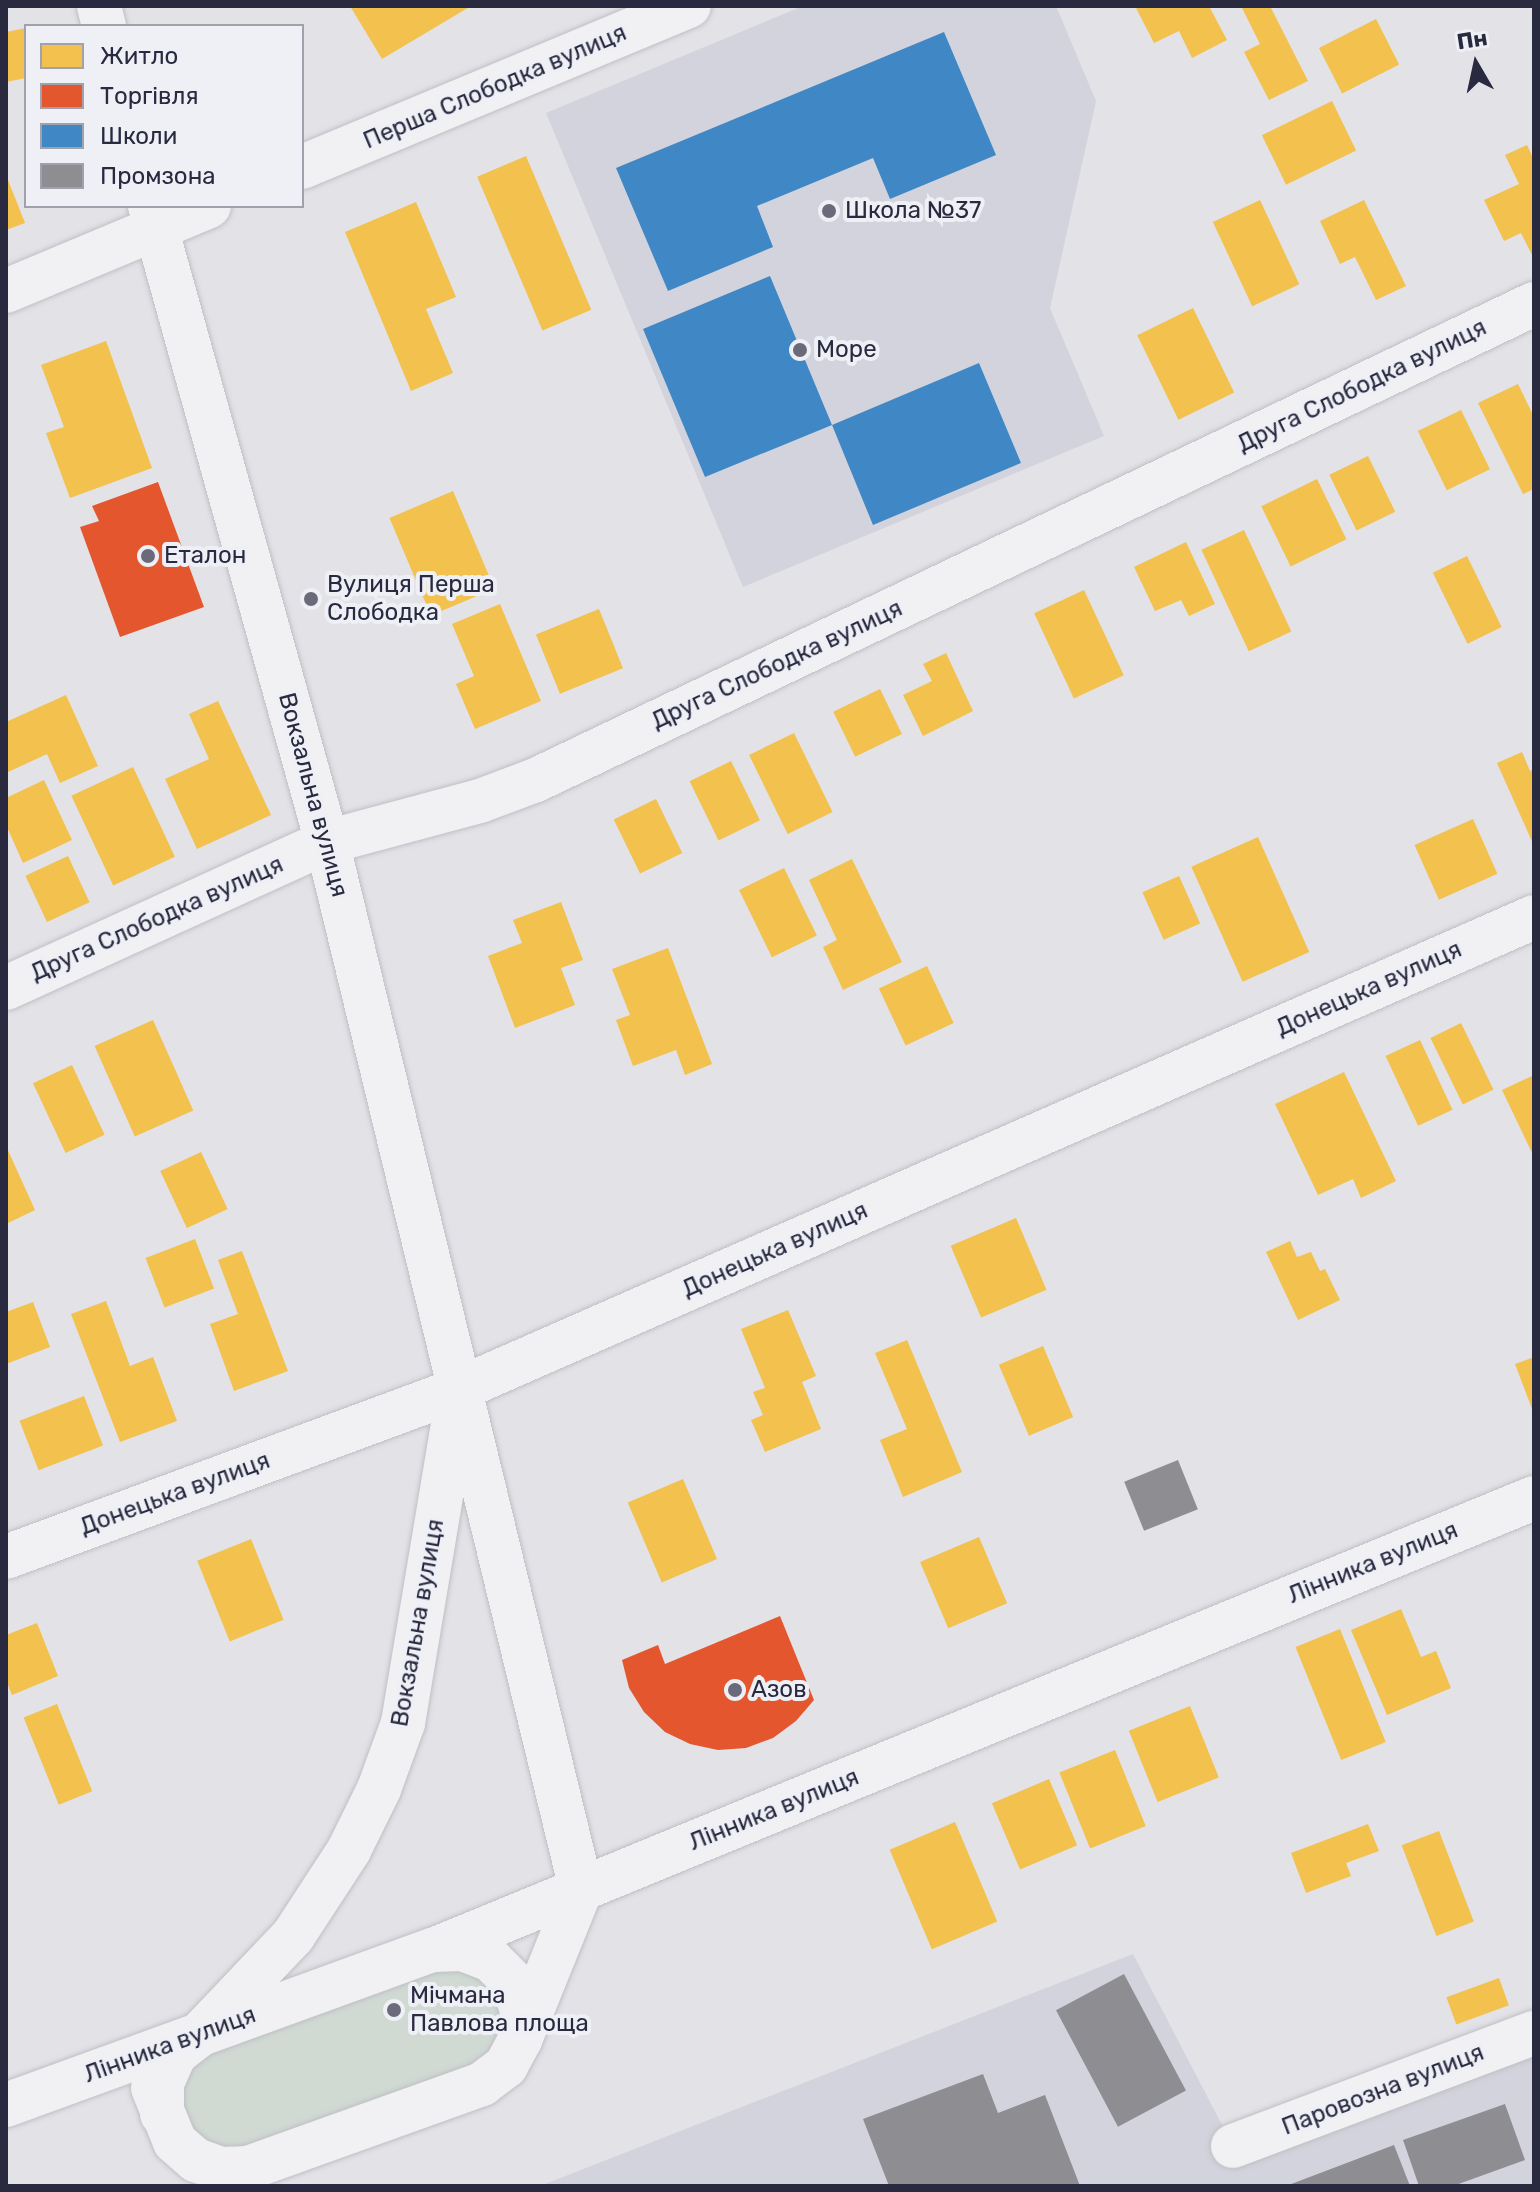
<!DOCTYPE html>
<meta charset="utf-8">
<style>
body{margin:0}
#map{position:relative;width:1540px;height:2192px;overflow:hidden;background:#e2e2e7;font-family:Rubik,sans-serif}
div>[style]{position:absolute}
.built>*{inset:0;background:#d2d3dc}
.green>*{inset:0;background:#d0dad3}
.homes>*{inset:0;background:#f2c14e;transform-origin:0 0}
.shops>*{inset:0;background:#e4572e}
.schools>*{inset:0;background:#3f88c5}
.industry>*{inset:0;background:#8d8d92;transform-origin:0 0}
.roads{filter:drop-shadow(0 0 2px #bfbfc4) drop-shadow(0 0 2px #bfbfc4)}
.minor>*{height:44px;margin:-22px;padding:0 22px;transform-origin:22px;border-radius:22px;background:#f1f1f4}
.dots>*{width:22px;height:22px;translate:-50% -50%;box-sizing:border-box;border:4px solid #eff0f6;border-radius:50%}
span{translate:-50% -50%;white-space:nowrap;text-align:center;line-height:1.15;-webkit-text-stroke:8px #eff0f6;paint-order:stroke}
.street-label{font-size:24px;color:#292a40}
.poi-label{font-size:24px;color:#292a40}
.left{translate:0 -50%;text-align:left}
.frame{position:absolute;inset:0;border:8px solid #292a40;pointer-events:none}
.legend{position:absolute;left:24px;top:24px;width:280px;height:184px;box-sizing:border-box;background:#eff0f6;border:2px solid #a0a1ad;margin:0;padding:10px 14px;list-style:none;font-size:24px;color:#292a40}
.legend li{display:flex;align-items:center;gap:16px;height:40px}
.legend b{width:40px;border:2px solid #a0a1ad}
.north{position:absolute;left:1436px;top:24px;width:80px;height:80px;-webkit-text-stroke:6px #eff0f6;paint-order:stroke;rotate:351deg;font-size:22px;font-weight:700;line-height:32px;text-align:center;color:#292a40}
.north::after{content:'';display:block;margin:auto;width:28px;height:36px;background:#292a40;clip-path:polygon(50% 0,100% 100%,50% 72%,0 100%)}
</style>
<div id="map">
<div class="built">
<i style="clip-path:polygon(803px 6px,1056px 6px,1096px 101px,1050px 308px,1104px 436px,743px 587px,546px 113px)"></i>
<i style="clip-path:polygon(1133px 1954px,1233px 2146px,1534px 2055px,1534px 2186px,540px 2186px)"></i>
</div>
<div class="green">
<i style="clip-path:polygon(438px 1969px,478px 1971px,505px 2000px,504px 2041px,474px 2067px,224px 2153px,188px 2136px,180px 2078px,209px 2052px)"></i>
</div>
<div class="homes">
<i style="clip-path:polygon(350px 6px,471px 6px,382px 59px)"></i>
<i style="clip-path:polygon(1135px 6px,1209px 6px,1227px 40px,1192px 58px,1179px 31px,1154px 43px)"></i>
<i style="clip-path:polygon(1241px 6px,1270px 6px,1308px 81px,1269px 100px,1244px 52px,1260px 44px)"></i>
<i style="left:1376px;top:19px;width:51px;height:64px;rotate:63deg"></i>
<i style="clip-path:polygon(26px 28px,26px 78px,6px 82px,6px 32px)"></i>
<i style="left:1332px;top:101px;width:55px;height:78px;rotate:64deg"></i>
<i style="clip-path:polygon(1527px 145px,1534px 160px,1534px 259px,1521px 233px,1504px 241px,1484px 200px,1519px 184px,1505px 155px)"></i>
<i style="left:526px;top:156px;width:167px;height:53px;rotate:67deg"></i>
<i style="clip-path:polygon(6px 175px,25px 223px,6px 230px)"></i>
<i style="left:1260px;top:200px;width:93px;height:52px;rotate:65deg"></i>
<i style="clip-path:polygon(1364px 200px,1406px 286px,1376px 300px,1355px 257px,1340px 264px,1320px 221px)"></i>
<i style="clip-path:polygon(416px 202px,456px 297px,426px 309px,453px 373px,411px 391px,345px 232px)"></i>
<i style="left:1193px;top:308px;width:94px;height:62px;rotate:64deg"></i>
<i style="clip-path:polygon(106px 341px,152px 468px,70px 498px,46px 433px,64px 427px,41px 365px)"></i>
<i style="clip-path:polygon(1518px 384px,1534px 417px,1534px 489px,1523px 494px,1478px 403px)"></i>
<i style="left:1461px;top:410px;width:66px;height:48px;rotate:64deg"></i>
<i style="left:1368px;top:456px;width:62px;height:43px;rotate:64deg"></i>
<i style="left:1317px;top:479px;width:67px;height:62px;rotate:64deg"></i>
<i style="left:453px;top:491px;width:106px;height:69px;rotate:67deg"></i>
<i style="left:1244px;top:530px;width:112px;height:47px;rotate:65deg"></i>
<i style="clip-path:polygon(1186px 542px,1215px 604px,1189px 616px,1181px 600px,1155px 611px,1134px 567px)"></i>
<i style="left:1467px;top:556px;width:79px;height:38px;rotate:64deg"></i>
<i style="left:1084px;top:590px;width:94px;height:55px;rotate:65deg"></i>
<i style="clip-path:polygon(500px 604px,541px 701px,475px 729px,456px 684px,474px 676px,452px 624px)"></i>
<i style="left:599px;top:609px;width:64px;height:68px;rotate:68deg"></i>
<i style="clip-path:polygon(946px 653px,973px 711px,923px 736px,903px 695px,932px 681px,923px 664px)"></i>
<i style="left:880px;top:689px;width:50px;height:52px;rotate:64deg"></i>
<i style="clip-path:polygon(66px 695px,98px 766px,60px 783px,47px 754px,6px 773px,6px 722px)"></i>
<i style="clip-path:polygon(218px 701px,271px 815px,197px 849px,165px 779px,209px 759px,189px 714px)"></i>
<i style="left:794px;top:733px;width:88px;height:50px;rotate:64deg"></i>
<i style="clip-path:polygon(1522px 752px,1530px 771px,1534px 769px,1534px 846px,1497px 763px)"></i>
<i style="left:731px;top:761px;width:66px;height:46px;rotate:64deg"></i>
<i style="left:133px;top:767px;width:99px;height:68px;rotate:65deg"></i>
<i style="clip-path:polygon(44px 780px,72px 840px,23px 863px,6px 825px,6px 798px)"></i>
<i style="left:656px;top:799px;width:60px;height:47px;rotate:64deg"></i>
<i style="left:1473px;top:819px;width:60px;height:64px;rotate:66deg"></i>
<i style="left:1258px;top:837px;width:126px;height:73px;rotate:66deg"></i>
<i style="left:68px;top:856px;width:51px;height:47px;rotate:65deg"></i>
<i style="clip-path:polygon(852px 859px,902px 962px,843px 990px,823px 947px,837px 940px,809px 880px)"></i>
<i style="left:784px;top:868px;width:75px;height:50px;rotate:64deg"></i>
<i style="left:1179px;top:876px;width:52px;height:40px;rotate:66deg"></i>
<i style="clip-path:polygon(561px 902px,583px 960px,561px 968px,575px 1005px,515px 1028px,488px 956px,522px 943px,513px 920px)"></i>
<i style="clip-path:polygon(668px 948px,712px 1064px,685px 1075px,676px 1050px,633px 1066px,616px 1020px,630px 1015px,612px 969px)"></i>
<i style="left:927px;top:966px;width:63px;height:53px;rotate:65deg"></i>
<i style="left:153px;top:1020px;width:99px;height:64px;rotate:66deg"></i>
<i style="left:1461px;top:1023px;width:74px;height:34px;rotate:64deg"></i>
<i style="left:1420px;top:1040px;width:77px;height:38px;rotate:65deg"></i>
<i style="left:72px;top:1065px;width:77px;height:43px;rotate:65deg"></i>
<i style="clip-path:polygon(1344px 1072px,1396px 1181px,1361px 1198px,1353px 1179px,1318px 1195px,1275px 1104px)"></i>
<i style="clip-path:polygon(1534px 1075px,1534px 1157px,1502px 1090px)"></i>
<i style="clip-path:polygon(6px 1146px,35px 1210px,6px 1224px)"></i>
<i style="left:201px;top:1152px;width:63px;height:45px;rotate:65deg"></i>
<i style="left:1016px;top:1218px;width:78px;height:71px;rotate:67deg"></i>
<i style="left:195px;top:1239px;width:53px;height:53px;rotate:69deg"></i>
<i style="clip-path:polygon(1290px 1241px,1297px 1257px,1311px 1252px,1320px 1271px,1325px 1269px,1340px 1300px,1298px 1320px,1266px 1252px)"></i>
<i style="clip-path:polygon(242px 1251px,288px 1371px,234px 1391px,210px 1324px,238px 1314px,218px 1260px)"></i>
<i style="clip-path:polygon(106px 1301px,130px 1366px,153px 1357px,177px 1421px,120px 1442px,71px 1314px)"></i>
<i style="clip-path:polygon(33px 1302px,50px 1347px,6px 1364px,6px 1312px)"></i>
<i style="clip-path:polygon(788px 1310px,816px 1376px,802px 1382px,821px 1429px,765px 1452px,751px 1420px,763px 1415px,753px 1392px,765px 1388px,741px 1329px)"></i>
<i style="clip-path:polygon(907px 1340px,962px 1472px,903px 1497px,880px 1440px,907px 1429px,875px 1353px)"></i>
<i style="left:1043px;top:1346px;width:77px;height:48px;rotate:67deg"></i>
<i style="clip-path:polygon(1534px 1357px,1534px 1414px,1515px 1364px)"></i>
<i style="left:84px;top:1396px;width:53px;height:69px;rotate:69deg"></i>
<i style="left:683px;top:1479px;width:87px;height:60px;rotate:67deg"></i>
<i style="left:979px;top:1537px;width:72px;height:64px;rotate:67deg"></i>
<i style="left:251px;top:1539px;width:87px;height:58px;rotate:68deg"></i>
<i style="clip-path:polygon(1401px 1609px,1421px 1657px,1436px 1651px,1451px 1688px,1387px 1715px,1351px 1630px)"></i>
<i style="clip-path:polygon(37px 1623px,58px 1676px,12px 1695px,6px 1680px,6px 1635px)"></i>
<i style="left:1340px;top:1629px;width:122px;height:48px;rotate:68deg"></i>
<i style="left:57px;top:1704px;width:94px;height:36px;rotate:68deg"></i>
<i style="left:1190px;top:1706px;width:77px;height:66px;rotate:68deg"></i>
<i style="left:1115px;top:1750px;width:82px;height:60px;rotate:68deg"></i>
<i style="left:1049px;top:1779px;width:72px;height:62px;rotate:67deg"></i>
<i style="left:955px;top:1822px;width:108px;height:71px;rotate:67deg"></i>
<i style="clip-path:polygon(1368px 1824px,1379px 1851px,1346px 1863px,1351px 1876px,1306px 1893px,1291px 1853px)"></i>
<i style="left:1439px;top:1831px;width:97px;height:40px;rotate:69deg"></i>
<i style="left:1499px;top:1978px;width:29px;height:56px;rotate:70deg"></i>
</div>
<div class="shops">
<i style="clip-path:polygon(158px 482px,204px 607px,120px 637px,80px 527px,99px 521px,92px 506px)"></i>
<i style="clip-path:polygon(780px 1616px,814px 1700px,796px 1721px,773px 1738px,746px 1748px,718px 1750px,690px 1744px,665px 1732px,644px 1712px,629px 1688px,622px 1660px,658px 1645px,665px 1664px)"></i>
</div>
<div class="schools">
<i style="clip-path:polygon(944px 32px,996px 155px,890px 199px,873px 158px,757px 206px,773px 247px,668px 291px,616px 168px)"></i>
<i style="clip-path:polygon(770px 276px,832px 425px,979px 363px,1021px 463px,873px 525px,832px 425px,705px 477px,643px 329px)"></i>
</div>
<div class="industry">
<i style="left:1178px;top:1460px;width:53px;height:58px;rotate:68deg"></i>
<i style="left:1124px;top:1974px;width:132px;height:77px;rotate:62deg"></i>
<i style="clip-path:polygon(983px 2074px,998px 2113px,1045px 2095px,1080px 2186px,889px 2186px,863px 2119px)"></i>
<i style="clip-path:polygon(1505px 2104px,1525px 2160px,1453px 2186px,1419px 2186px,1403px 2140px)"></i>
<i style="clip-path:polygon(1394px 2145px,1410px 2186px,1286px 2186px)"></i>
</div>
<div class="roads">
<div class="minor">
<i style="left:99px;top:6px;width:21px;rotate:76deg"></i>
<i style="left:302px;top:167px;width:419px;rotate:-22.6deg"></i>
<i style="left:150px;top:206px;width:660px;rotate:74.45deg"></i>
<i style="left:327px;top:842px;width:1077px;rotate:76.36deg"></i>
<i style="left:581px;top:1889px;width:163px;rotate:112deg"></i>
<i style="left:6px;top:291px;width:220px;rotate:-22.7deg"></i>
<i style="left:6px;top:988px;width:353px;rotate:-24.5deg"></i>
<i style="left:327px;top:842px;width:158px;rotate:-15deg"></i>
<i style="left:480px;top:801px;width:60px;rotate:-20.6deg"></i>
<i style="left:536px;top:780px;width:1106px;rotate:-25.5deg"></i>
<i style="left:6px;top:1557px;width:483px;rotate:-20.3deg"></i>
<i style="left:459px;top:1389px;width:1174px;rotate:-23.7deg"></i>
<i style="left:153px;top:2088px;width:58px;rotate:67.8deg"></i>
<i style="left:175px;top:2142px;width:28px;rotate:41deg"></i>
<i style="left:196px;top:2160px;width:27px;rotate:20deg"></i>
<i style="left:221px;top:2169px;width:27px;rotate:-2deg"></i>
<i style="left:248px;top:2168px;width:249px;rotate:-19.7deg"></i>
<i style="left:482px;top:2084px;width:30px;rotate:-37deg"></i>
<i style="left:506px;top:2066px;width:30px;rotate:-62deg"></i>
<i style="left:520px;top:2040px;width:30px;rotate:-86deg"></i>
<i style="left:522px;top:2010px;width:31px;rotate:-109deg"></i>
<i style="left:512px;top:1981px;width:30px;rotate:-135deg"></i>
<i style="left:491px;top:1960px;width:30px;rotate:-159deg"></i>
<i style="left:463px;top:1949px;width:30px;rotate:178deg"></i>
<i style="left:6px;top:2105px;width:454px;rotate:-20deg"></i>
<i style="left:433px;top:1950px;width:1190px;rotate:-22.32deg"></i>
<i style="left:162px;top:2114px;width:31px;rotate:-90deg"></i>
<i style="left:162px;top:2083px;width:32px;rotate:-66deg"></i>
<i style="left:175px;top:2054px;width:31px;rotate:-38deg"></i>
<i style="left:199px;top:2035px;width:137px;rotate:-46.5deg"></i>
<i style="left:293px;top:1936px;width:103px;rotate:-56.9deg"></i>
<i style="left:349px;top:1850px;width:68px;rotate:-63.8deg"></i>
<i style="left:379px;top:1789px;width:70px;rotate:-70deg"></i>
<i style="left:403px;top:1723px;width:320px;rotate:-80.5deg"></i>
<i style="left:1233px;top:2146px;width:322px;rotate:-20.6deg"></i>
</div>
</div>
<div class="dots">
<i style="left:829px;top:211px;background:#6a6a7a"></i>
<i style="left:800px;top:350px;background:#6a6a7a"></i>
<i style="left:148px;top:556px;background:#6a6a7a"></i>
<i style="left:311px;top:599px;background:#6a6a7a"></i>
<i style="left:735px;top:1690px;background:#6a6a7a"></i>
<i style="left:394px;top:2010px;background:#6a6a7a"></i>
</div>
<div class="street-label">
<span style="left:495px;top:87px;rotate:-23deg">Перша Слободка вулиця</span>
<span style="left:1362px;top:386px;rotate:-26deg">Друга Слободка вулиця</span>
<span style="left:777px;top:665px;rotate:-25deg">Друга Слободка вулиця</span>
<span style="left:313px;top:795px;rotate:75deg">Вокзальна вулиця</span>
<span style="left:157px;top:919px;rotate:-24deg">Друга Слободка вулиця</span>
<span style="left:1369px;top:989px;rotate:-24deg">Донецька вулиця</span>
<span style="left:775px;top:1250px;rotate:-24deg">Донецька вулиця</span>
<span style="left:175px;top:1494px;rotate:-20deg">Донецька вулиця</span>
<span style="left:1373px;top:1563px;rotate:-22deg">Лінника вулиця</span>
<span style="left:418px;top:1623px;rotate:-80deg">Вокзальна вулиця</span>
<span style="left:774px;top:1810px;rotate:-22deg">Лінника вулиця</span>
<span style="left:170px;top:2045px;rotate:-20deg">Лінника вулиця</span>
<span style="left:1383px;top:2090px;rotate:-21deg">Паровозна вулиця</span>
</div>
<div class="poi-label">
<span class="left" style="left:845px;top:211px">Школа №37</span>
<span class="left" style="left:816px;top:350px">Море</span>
<span class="left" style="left:164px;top:556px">Еталон</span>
<span class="left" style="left:327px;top:599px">Вулиця Перша<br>Слободка</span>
<span class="left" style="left:751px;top:1690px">Азов</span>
<span class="left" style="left:410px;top:2010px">Мічмана<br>Павлова площа</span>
</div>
<div class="frame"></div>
<ul class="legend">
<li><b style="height:22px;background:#f2c14e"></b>Житло</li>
<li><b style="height:22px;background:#e4572e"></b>Торгівля</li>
<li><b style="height:22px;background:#3f88c5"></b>Школи</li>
<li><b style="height:22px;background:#8d8d92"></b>Промзона</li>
</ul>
<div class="north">Пн</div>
</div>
